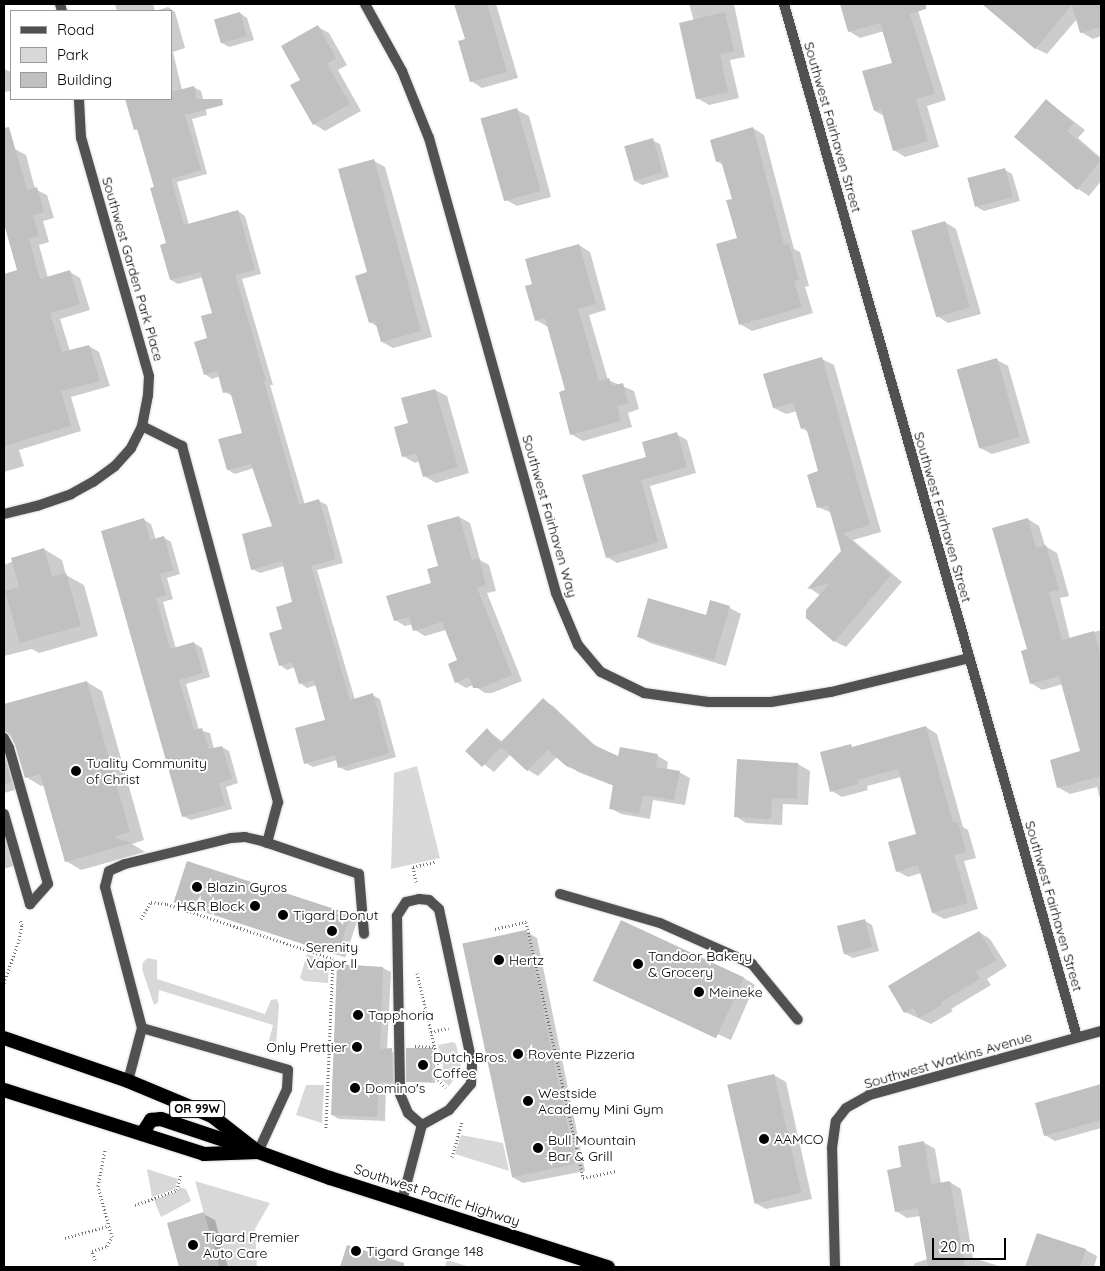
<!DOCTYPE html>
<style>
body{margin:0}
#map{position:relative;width:1105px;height:1271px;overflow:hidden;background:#fff;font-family:Quicksand,sans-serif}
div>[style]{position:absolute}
.green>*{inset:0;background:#d8d8d8}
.shadow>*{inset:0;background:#0003;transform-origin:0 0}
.building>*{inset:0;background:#c0c0c0;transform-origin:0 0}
.path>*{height:3px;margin-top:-1.5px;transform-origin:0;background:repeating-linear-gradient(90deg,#737373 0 1px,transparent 0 3.5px)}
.roads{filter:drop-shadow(0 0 1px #dbdbdb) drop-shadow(0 0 1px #dbdbdb)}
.service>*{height:10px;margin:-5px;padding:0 5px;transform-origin:5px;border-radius:5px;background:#515151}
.minor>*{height:10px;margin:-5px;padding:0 5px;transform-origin:5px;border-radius:5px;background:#515151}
.trunk>*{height:14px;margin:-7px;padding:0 7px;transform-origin:7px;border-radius:7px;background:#000}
.dots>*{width:14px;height:14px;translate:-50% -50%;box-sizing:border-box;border:2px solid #fff;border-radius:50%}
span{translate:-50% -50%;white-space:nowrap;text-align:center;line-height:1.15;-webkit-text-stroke:4px #fff;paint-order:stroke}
.shield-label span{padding:1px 4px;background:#fff;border:1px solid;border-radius:4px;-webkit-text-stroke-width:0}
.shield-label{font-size:12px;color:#000;font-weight:700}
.street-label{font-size:14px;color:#000}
.poi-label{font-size:14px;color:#000}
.left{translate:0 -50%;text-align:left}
.right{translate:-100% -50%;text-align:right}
.frame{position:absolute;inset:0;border:5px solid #000;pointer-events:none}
.legend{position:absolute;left:10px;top:10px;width:162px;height:90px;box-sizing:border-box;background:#fff;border:1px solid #999;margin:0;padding:6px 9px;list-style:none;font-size:15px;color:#000}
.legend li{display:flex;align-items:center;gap:10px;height:25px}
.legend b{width:25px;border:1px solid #999}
.scale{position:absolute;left:932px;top:1238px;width:74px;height:22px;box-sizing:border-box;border:2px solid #000;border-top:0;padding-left:6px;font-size:15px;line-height:18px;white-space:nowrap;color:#000;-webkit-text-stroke:4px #fff;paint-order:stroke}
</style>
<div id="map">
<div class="green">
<i style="clip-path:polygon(417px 766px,440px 858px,391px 869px,394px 773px)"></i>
<i style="clip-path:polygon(307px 954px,329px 962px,328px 983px,304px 981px,300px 978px)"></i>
<i style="clip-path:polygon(148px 958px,157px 960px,157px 979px,265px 1014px,271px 1000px,277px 999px,279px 1005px,276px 1046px,271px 1047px,268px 1044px,273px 1025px,159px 990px,158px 1002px,154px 1005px,142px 969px,143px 962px)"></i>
<i style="clip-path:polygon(453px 1042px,456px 1044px,461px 1066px,457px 1075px,449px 1086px,442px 1080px,443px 1065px,438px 1045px)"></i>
<i style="clip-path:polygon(306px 1085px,324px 1085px,322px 1123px,296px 1115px)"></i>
<i style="clip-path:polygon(461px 1135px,503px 1143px,509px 1171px,455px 1154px)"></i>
<i style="clip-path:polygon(147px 1169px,178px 1179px,175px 1189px,152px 1197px)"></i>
<i style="clip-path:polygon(195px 1181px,270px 1203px,255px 1229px,257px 1267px,219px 1267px)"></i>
<i style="clip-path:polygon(179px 1187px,186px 1189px,191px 1201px,161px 1217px,154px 1200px,178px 1191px)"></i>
<i style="clip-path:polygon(447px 1260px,470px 1267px,445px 1267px)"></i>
</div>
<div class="shadow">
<i style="clip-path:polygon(115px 4px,153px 4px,155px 11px,168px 7px,175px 12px,185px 48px,173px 52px,182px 90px,193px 87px,201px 91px,207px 115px,192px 119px,207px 174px,177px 182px,189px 225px,238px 211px,245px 216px,261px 274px,242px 279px,273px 385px,270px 385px,305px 505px,319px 501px,327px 505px,343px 563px,317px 570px,355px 700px,372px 695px,380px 699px,396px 757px,347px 771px,339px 767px,337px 760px,313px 767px,306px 763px,326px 721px,317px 685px,307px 688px,300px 683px,295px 667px,287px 670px,280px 665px,284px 630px,294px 603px,284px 566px,260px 573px,252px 569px,273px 527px,254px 468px,235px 474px,228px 470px,244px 433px,233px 396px,224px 392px,220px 376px,212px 379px,205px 374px,213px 314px,203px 277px,178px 284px,171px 280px,168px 244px,155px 188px,139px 131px,135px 129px,127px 100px,171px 99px,171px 11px,117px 11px)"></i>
<i style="clip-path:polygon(456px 4px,496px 4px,518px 78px,482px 88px,471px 81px,466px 40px)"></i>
<i style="clip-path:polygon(689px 4px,734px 4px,745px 57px,730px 60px,739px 98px,709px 105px,697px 98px,694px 21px)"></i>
<i style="clip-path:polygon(841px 4px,916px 4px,946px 100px,927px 106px,939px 147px,905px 157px,894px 150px,884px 116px,875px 111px,893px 64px,884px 31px,860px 38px,849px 31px)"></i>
<i style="clip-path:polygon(987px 4px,1101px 4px,1101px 36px,1093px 39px,1081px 32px,1077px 19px,1047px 54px,1035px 48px)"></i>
<i style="clip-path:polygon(240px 13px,247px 18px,254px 40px,229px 47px,222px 43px)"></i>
<i style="clip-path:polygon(318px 27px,329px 33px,347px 65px,338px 70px,361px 111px,325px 131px,314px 124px,301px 80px)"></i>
<i style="clip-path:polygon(4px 69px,11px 72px,11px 91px,4px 92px)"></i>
<i style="clip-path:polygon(1047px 101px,1085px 130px,1078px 138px,1101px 158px,1101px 181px,1089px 196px,1078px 189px)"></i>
<i style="clip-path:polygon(517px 110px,529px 116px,551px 197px,517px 206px,506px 200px)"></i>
<i style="clip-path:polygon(753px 128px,764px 135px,794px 249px,800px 252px,809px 286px,805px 287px,813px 313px,752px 331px,740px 324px,739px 239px,733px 200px,723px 165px,717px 161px)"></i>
<i style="clip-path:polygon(4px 136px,11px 141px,15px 149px,26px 155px,35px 189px,47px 195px,54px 218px,43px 221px,49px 242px,39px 245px,48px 278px,70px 272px,80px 278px,90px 310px,60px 319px,70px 351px,89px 346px,99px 352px,110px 386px,71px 397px,81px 431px,19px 450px,24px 466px,4px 472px,4px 403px,27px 396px,4px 338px,4px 275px,18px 271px,4px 220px)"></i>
<i style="clip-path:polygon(652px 140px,660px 144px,669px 177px,642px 185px,635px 181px)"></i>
<i style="clip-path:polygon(374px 161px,385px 167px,432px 337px,393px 348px,382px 342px,378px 327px,370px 322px,368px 273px)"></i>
<i style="clip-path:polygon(1005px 170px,1012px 174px,1020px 201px,984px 211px,977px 207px)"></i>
<i style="clip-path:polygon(945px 222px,956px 229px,981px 314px,948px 323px,937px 316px)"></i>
<i style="clip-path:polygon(579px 245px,590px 252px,606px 310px,589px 315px,608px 380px,634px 391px,639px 409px,628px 413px,632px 427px,583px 441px,571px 434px,567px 391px,548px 327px,536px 320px,534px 285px)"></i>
<i style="clip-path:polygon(822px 359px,834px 365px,881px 532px,853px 540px,902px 582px,846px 647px,834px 641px,820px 595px,809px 588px,842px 551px,832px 513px,818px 507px,820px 472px,808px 432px,802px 428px,797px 411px,786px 414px,774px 408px,765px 375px)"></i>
<i style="clip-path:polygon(997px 360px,1008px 366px,1030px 443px,992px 454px,980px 448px)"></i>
<i style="clip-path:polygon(435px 390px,447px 396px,469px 473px,436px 483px,424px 476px,420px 461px,415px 463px,403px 456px,409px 424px)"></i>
<i style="clip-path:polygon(676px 434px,687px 440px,696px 473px,650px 486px,668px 548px,617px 563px,607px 557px,648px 458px)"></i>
<i style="clip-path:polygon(459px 517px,470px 523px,480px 560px,489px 565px,496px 591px,487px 593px,522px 681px,492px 693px,485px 693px,473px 685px,466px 688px,456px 682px,458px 661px,446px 630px,425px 636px,415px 630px,413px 624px,405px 626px,395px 620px,432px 584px)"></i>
<i style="clip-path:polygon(1028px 519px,1039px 526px,1045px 546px,1057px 553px,1069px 596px,1060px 598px,1070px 639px,1101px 630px,1101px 802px,1097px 787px,1070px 794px,1059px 788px,1082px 752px,1063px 684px,1042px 690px,1031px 683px)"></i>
<i style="clip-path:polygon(144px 520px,151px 524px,156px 540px,163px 537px,171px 542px,180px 574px,167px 578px,173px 599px,163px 602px,176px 649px,194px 643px,202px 648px,210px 677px,186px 684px,199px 730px,210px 733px,214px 749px,222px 747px,229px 751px,238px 783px,226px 787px,232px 809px,191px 820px,183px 816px)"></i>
<i style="clip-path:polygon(44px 549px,62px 560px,66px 575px,84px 585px,98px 636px,39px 653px,32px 649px,4px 656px,4px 565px)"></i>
<i style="clip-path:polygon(711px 602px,730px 608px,741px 614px,726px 666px,650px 643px,638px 636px,706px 616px)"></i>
<i style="clip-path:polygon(87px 682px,102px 691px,144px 840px,132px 844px,145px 852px,81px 870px,66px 861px,44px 785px,41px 786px,26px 777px)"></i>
<i style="clip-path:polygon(543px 700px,553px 706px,599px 749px,619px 758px,658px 756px,668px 762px,667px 770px,679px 772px,690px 778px,685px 805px,653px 800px,650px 819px,621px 814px,610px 808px,614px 786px,578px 772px,557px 757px,538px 776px,528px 770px,511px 754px,494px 772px,467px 751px,487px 730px,503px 742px)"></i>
<i style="clip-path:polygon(926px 727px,937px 734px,963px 827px,968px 830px,976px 858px,964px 861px,978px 909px,944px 919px,933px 913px,921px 873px,908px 877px,897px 871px,918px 835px,901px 777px,867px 786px,868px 790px,842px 797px,832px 791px,851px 746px,854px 748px)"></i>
<i style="clip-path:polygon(4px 752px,14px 758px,22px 788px,4px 793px)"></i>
<i style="clip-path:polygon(738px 761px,798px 764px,810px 771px,808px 805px,783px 804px,782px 825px,746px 823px,735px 816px)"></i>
<i style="clip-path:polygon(4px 823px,16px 865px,4px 869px)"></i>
<i style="left:187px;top:862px;width:180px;height:42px;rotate:18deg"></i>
<i style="clip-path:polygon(865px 921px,872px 925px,879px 951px,853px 958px,845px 954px)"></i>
<i style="clip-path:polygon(525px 931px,537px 938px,585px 1171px,523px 1183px,512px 1177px)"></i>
<i style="clip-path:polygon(979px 932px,990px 939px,1007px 966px,987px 979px,991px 985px,951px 1009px,953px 1011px,931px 1024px,905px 1012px)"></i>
<i style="clip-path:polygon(338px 966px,383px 968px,391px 972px,387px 1050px,399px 1054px,400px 1086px,386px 1086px,385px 1121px,339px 1119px,332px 1115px)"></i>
<i style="clip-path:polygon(744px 978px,755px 985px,731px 1040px,596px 980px)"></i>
<i style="clip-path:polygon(432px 1050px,435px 1052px,435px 1083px,408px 1082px)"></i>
<i style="clip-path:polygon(774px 1075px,786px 1082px,812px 1199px,766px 1209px,755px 1203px)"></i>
<i style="clip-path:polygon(1101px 1085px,1101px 1128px,1055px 1141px,1045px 1135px,1036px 1104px)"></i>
<i style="clip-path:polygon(923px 1142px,935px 1149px,941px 1184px,950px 1182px,961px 1189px,973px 1258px,1002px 1267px,913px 1267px,915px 1263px,928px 1259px,920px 1216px,907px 1218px,896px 1211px,903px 1168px)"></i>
<i style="clip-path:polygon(203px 1214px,215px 1220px,228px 1267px,181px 1267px,168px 1224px)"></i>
<i style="clip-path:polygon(1038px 1234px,1086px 1250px,1097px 1256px,1094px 1267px,1026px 1267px)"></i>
<i style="clip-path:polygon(348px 1246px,397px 1265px,396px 1267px,341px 1267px)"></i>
</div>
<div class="building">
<i style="clip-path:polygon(454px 4px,487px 4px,507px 72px,470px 82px,458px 41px,465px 39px)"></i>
<i style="clip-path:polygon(840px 4px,926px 4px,926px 9px,910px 14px,935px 94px,916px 99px,928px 141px,893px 151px,881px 109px,874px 111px,862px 71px,892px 63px,880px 23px,848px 32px)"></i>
<i style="clip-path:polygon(982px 4px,1101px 4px,1101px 27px,1080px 33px,1072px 5px,1035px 49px)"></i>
<i style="left:240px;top:12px;width:25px;height:27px;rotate:74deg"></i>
<i style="clip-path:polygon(725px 12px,734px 51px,720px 54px,728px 92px,696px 99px,679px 23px)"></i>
<i style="clip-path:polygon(318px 25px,336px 58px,327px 64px,350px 104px,313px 125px,290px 85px,300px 80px,281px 46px)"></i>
<i style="clip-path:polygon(194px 86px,197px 99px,222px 99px,223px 105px,185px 115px,201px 170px,171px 179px,184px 225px,238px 210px,255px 270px,235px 275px,266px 381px,264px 381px,299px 505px,319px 499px,336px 559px,311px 566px,350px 700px,373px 693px,389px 753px,338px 768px,335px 755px,304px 764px,295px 728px,325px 720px,314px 680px,299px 684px,292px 662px,279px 666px,269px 633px,282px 629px,276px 607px,292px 602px,282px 561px,251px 570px,242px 534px,272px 526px,251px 464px,227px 470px,218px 439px,242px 433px,230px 391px,223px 393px,217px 371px,204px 375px,194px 342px,207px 338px,201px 316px,212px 313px,200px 272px,170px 280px,160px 245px,166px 243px,150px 188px,154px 187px,137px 129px,134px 130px,125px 99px,171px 99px,171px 92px)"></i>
<i style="clip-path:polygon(1046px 99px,1074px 123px,1067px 131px,1101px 160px,1077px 190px,1014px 137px)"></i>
<i style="left:517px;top:108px;width:86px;height:38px;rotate:74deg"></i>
<i style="clip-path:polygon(9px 127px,27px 190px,37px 187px,44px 212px,33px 215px,39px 236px,29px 239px,40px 279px,70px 270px,80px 304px,50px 313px,62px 352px,89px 345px,100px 381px,61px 391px,71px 426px,4px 446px,4px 274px,17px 270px,4px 224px,4px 128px)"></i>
<i style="clip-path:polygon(753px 127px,784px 245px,789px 244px,799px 280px,794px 281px,802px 307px,739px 325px,716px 244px,737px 238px,726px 200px,732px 199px,721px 161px,716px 162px,710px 140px)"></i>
<i style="left:653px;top:138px;width:36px;height:30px;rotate:74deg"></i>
<i style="clip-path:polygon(374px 159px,421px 331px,381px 342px,375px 321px,369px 323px,355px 276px,367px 272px,338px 169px)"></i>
<i style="left:1005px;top:168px;width:30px;height:39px;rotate:75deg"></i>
<i style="left:945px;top:221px;width:90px;height:35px;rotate:74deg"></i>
<i style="clip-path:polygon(579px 244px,596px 304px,578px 309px,599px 381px,609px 378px,612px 386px,623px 383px,628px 403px,617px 406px,621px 421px,570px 435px,559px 392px,565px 390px,545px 318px,535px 321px,525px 286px,532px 284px,525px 259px)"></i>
<i style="clip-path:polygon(822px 357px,870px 525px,843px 533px,891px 575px,834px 642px,806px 618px,806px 610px,830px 583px,807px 589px,841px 551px,828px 505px,817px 508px,807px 475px,818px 471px,806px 427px,801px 429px,793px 403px,773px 408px,763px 374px)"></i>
<i style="left:997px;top:358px;width:82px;height:42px;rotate:74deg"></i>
<i style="clip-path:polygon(435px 389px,458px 467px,423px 477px,416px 453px,402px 457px,394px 427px,408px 423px,401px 398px)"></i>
<i style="clip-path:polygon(677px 432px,687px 467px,641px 480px,658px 542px,606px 558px,582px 475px,646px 457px,642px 442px)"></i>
<i style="clip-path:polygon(459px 516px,472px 560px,479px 558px,486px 585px,477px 588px,512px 675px,481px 688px,473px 688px,469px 677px,455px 683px,448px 664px,457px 660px,442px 622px,413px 631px,409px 617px,394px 621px,386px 596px,431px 583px,427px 569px,438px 566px,427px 525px)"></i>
<i style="clip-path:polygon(144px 518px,150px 540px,164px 536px,173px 570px,160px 574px,166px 595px,156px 598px,170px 649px,194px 642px,203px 673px,179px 680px,194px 730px,202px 728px,209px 749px,222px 746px,232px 779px,219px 783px,225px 805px,182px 817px,101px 531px)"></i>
<i style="clip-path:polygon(1028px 518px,1036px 548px,1046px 545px,1059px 590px,1049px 592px,1062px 640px,1094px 631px,1101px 657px,1101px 776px,1057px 788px,1050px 760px,1080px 751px,1059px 676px,1030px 684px,1021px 651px,1027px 649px,992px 528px)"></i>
<i style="clip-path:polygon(44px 548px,52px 577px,66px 573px,81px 626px,20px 643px,5px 591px,19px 587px,11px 558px)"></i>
<i style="clip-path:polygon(648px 598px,706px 615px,710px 600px,730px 606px,714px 660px,637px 637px)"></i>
<i style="clip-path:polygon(87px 681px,130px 832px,113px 837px,132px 843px,65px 862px,40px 774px,25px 778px,15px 745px,10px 735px,4px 731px,4px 704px)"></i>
<i style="clip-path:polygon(543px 698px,592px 744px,618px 756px,620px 747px,658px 754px,656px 767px,680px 771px,674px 800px,643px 795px,639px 814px,609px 809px,613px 785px,566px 766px,548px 750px,527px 771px,501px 747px,482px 767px,465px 751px,487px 728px,500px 743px)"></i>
<i style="clip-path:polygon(926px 726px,953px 823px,958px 822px,966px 852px,954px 855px,968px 903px,932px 913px,918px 865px,896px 872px,888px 842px,916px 834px,898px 769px,857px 780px,858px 784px,830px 792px,820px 752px,851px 744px,852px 747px)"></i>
<i style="clip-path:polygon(4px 755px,12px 782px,4px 784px)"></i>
<i style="clip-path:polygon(737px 759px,798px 763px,797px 799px,772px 798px,771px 819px,734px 817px)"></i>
<i style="left:187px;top:861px;width:172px;height:43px;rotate:18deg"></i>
<i style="left:865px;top:919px;width:29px;height:29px;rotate:76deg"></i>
<i style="left:621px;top:920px;width:136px;height:67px;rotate:25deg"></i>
<i style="left:526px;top:930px;width:239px;height:65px;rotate:78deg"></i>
<i style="clip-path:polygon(979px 931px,996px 960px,976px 972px,980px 979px,941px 1002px,942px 1005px,919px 1018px,913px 1008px,904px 1013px,888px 986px)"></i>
<i style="clip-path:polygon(337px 964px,383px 967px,380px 1049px,392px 1048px,393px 1082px,379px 1082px,377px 1117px,331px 1115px)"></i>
<i style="left:406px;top:1048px;width:26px;height:34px"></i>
<i style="left:774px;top:1074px;width:122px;height:48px;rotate:77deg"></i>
<i style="clip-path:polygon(1101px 1084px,1101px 1120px,1044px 1136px,1035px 1103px)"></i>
<i style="clip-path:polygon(924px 1141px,931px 1184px,950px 1181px,965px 1267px,928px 1267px,918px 1208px,895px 1212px,887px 1170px,901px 1167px,898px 1146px)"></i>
<i style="clip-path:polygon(204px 1212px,219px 1267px,179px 1267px,167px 1223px)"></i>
<i style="clip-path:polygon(1037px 1233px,1086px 1249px,1080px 1267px,1025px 1267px)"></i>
<i style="clip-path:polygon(347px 1245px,404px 1263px,404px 1267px,340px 1267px)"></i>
</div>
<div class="path">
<i style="left:416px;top:882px;width:15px;rotate:-101deg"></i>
<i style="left:413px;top:867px;width:23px;rotate:-13deg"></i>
<i style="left:141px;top:919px;width:20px;rotate:-60deg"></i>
<i style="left:151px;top:902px;width:16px;rotate:7deg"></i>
<i style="left:167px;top:904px;width:175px;rotate:18.3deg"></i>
<i style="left:333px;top:959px;width:169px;rotate:92.4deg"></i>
<i style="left:495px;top:929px;width:32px;rotate:-13deg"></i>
<i style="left:526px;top:922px;width:262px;rotate:77.4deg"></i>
<i style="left:583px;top:1178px;width:34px;rotate:-12deg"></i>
<i style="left:417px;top:973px;width:86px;rotate:76.6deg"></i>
<i style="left:437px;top:1057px;width:23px;rotate:88deg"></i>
<i style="left:438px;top:1080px;width:11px;rotate:45deg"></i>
<i style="left:4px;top:983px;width:46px;rotate:-70.8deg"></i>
<i style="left:19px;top:940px;width:15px;rotate:-79deg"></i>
<i style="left:22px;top:925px;width:5px;rotate:-112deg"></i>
<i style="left:431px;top:1032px;width:18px;rotate:-13deg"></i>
<i style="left:415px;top:1046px;width:19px;rotate:3deg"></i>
<i style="left:452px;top:1157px;width:36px;rotate:-74deg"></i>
<i style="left:135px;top:1205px;width:45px;rotate:-19.7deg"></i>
<i style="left:177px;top:1190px;width:17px;rotate:-77deg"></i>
<i style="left:65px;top:1238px;width:45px;rotate:-15.6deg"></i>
<i style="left:95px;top:1260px;width:9px;rotate:-108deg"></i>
<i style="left:92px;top:1251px;width:16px;rotate:-18deg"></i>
<i style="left:107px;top:1246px;width:10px;rotate:-61deg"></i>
<i style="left:112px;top:1237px;width:53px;rotate:-105.4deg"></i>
<i style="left:98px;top:1186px;width:38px;rotate:-79deg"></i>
</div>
<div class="roads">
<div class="service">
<i style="left:4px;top:738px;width:11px;rotate:63deg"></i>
<i style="left:9px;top:748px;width:141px;rotate:74deg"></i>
<i style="left:48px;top:884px;width:27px;rotate:132deg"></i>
<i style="left:4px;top:814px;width:94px;rotate:73.9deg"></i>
<i style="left:267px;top:843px;width:42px;rotate:-75deg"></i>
<i style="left:560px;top:894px;width:104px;rotate:16.2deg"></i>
<i style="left:660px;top:923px;width:101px;rotate:24deg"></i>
<i style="left:752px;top:964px;width:72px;rotate:50.6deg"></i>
<i style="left:142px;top:1028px;width:152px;rotate:16deg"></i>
<i style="left:288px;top:1070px;width:19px;rotate:93deg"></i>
<i style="left:287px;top:1089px;width:69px;rotate:114.7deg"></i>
<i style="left:128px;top:1081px;width:55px;rotate:-75.2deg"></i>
<i style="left:142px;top:1028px;width:146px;rotate:-104.7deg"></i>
<i style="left:105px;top:887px;width:16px;rotate:-76deg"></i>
<i style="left:109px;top:871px;width:17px;rotate:-24deg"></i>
<i style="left:125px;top:864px;width:109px;rotate:-13.8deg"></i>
<i style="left:231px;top:838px;width:14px;rotate:-4deg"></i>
<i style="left:245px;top:837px;width:17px;rotate:13deg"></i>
<i style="left:262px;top:841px;width:102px;rotate:18.8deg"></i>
<i style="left:359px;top:874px;width:60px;rotate:85.2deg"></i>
<i style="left:402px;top:1201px;width:79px;rotate:-75.3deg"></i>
<i style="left:422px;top:1125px;width:31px;rotate:-29deg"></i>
<i style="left:449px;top:1110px;width:34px;rotate:-50deg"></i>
<i style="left:471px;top:1084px;width:21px;rotate:-87deg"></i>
<i style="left:472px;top:1063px;width:157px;rotate:-102.1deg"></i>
<i style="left:439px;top:909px;width:13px;rotate:-138deg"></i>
<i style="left:429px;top:900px;width:10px;rotate:-174deg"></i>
<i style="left:419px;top:899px;width:13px;rotate:167deg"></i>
<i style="left:406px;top:902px;width:17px;rotate:123deg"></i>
<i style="left:397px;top:916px;width:178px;rotate:89deg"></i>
<i style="left:400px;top:1094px;width:21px;rotate:67deg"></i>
<i style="left:408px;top:1113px;width:18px;rotate:41deg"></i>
</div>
<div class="minor">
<i style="left:60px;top:4px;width:7px;rotate:74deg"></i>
<i style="left:365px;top:4px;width:77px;rotate:61.1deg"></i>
<i style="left:402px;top:71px;width:72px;rotate:68.1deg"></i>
<i style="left:429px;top:138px;width:472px;rotate:74.4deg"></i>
<i style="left:556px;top:593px;width:56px;rotate:67.1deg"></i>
<i style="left:578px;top:645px;width:35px;rotate:50deg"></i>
<i style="left:601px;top:672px;width:48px;rotate:26deg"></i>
<i style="left:644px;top:693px;width:65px;rotate:8deg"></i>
<i style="left:708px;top:702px;width:63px"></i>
<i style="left:771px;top:702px;width:61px;rotate:-9.5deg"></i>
<i style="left:831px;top:692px;width:142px;rotate:-13.8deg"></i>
<i style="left:784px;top:4px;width:1074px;rotate:74.16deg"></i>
<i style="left:142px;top:426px;width:45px;rotate:26.6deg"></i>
<i style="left:182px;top:446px;width:369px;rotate:74.9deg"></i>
<i style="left:4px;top:514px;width:34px;rotate:-14deg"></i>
<i style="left:37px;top:506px;width:36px;rotate:-19deg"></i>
<i style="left:71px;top:494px;width:25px;rotate:-29deg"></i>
<i style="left:93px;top:482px;width:27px;rotate:-36deg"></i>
<i style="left:115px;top:466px;width:24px;rotate:-48deg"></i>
<i style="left:131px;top:448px;width:25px;rotate:-63deg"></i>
<i style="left:142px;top:426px;width:32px;rotate:-79deg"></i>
<i style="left:148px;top:395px;width:19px;rotate:-87deg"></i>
<i style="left:149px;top:376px;width:248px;rotate:-105.9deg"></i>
<i style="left:81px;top:138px;width:39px;rotate:-93deg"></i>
<i style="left:835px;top:1267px;width:119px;rotate:-91.4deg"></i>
<i style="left:832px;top:1148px;width:27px;rotate:-82deg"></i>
<i style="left:836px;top:1121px;width:16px;rotate:-52deg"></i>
<i style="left:846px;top:1108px;width:26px;rotate:-29deg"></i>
<i style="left:869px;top:1095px;width:241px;rotate:-15.4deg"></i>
</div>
<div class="trunk">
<i style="left:4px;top:1038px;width:131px;rotate:19.1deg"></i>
<i style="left:128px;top:1081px;width:91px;rotate:22.6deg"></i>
<i style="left:212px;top:1116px;width:58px;rotate:38deg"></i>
<i style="left:258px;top:1152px;width:77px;rotate:19.9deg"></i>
<i style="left:330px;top:1178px;width:292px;rotate:17.8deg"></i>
<i style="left:4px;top:1090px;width:210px;rotate:17.7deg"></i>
<i style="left:204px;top:1154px;width:54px;rotate:-2.1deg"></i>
<i style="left:142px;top:1134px;width:17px;rotate:-57deg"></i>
<i style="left:151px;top:1120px;width:10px;rotate:-6deg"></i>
<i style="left:161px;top:1119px;width:92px;rotate:18.4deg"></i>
</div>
</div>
<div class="dots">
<i style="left:76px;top:771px;background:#000"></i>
<i style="left:197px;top:887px;background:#000"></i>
<i style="left:255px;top:906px;background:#000"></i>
<i style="left:283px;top:915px;background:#000"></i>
<i style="left:332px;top:931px;background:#000"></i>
<i style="left:499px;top:960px;background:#000"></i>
<i style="left:638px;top:964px;background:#000"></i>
<i style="left:699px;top:992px;background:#000"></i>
<i style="left:358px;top:1015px;background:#000"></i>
<i style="left:357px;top:1047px;background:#000"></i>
<i style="left:518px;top:1054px;background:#000"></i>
<i style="left:423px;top:1065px;background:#000"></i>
<i style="left:355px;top:1088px;background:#000"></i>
<i style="left:528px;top:1101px;background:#000"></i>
<i style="left:764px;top:1139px;background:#000"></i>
<i style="left:538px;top:1148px;background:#000"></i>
<i style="left:193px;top:1245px;background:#000"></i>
<i style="left:356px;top:1251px;background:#000"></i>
</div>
<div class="shield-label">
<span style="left:197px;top:1109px">OR 99W</span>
</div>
<div class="street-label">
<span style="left:833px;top:127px;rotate:74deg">Southwest Fairhaven Street</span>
<span style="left:133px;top:269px;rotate:74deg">Southwest Garden Park Place</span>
<span style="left:550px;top:516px;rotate:74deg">Southwest Fairhaven Way</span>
<span style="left:943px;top:517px;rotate:74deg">Southwest Fairhaven Street</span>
<span style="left:1054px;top:906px;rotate:74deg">Southwest Fairhaven Street</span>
<span style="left:948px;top:1060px;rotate:-16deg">Southwest Watkins Avenue</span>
<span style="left:437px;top:1195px;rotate:18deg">Southwest Pacific Highway</span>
</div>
<div class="poi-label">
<span class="left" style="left:86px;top:771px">Tuality Community<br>of Christ</span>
<span class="left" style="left:207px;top:887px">Blazin Gyros</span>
<span class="right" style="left:245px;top:906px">H&amp;R Block</span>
<span class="left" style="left:293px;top:915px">Tigard Donut</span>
<span style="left:332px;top:955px">Serenity<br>Vapor II</span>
<span class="left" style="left:648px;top:964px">Tandoor Bakery<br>&amp; Grocery</span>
<span class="left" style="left:509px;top:960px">Hertz</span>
<span class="left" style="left:709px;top:992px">Meineke</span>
<span class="left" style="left:368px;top:1015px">Tapphoria</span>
<span class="right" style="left:347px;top:1047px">Only Prettier</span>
<span class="left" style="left:528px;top:1054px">Rovente Pizzeria</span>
<span class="left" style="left:433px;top:1065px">Dutch Bros.<br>Coffee</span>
<span class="left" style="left:365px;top:1088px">Domino's</span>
<span class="left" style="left:538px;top:1101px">Westside<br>Academy Mini Gym</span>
<span class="left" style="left:774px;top:1139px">AAMCO</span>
<span class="left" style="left:548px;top:1148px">Bull Mountain<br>Bar &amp; Grill</span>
<span class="left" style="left:203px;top:1245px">Tigard Premier<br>Auto Care</span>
<span class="left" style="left:366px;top:1251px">Tigard Grange 148</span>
</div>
<div class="frame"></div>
<ul class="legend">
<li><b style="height:6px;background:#515151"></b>Road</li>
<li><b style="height:14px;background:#d8d8d8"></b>Park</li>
<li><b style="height:14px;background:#c0c0c0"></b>Building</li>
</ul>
<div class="scale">20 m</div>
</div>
